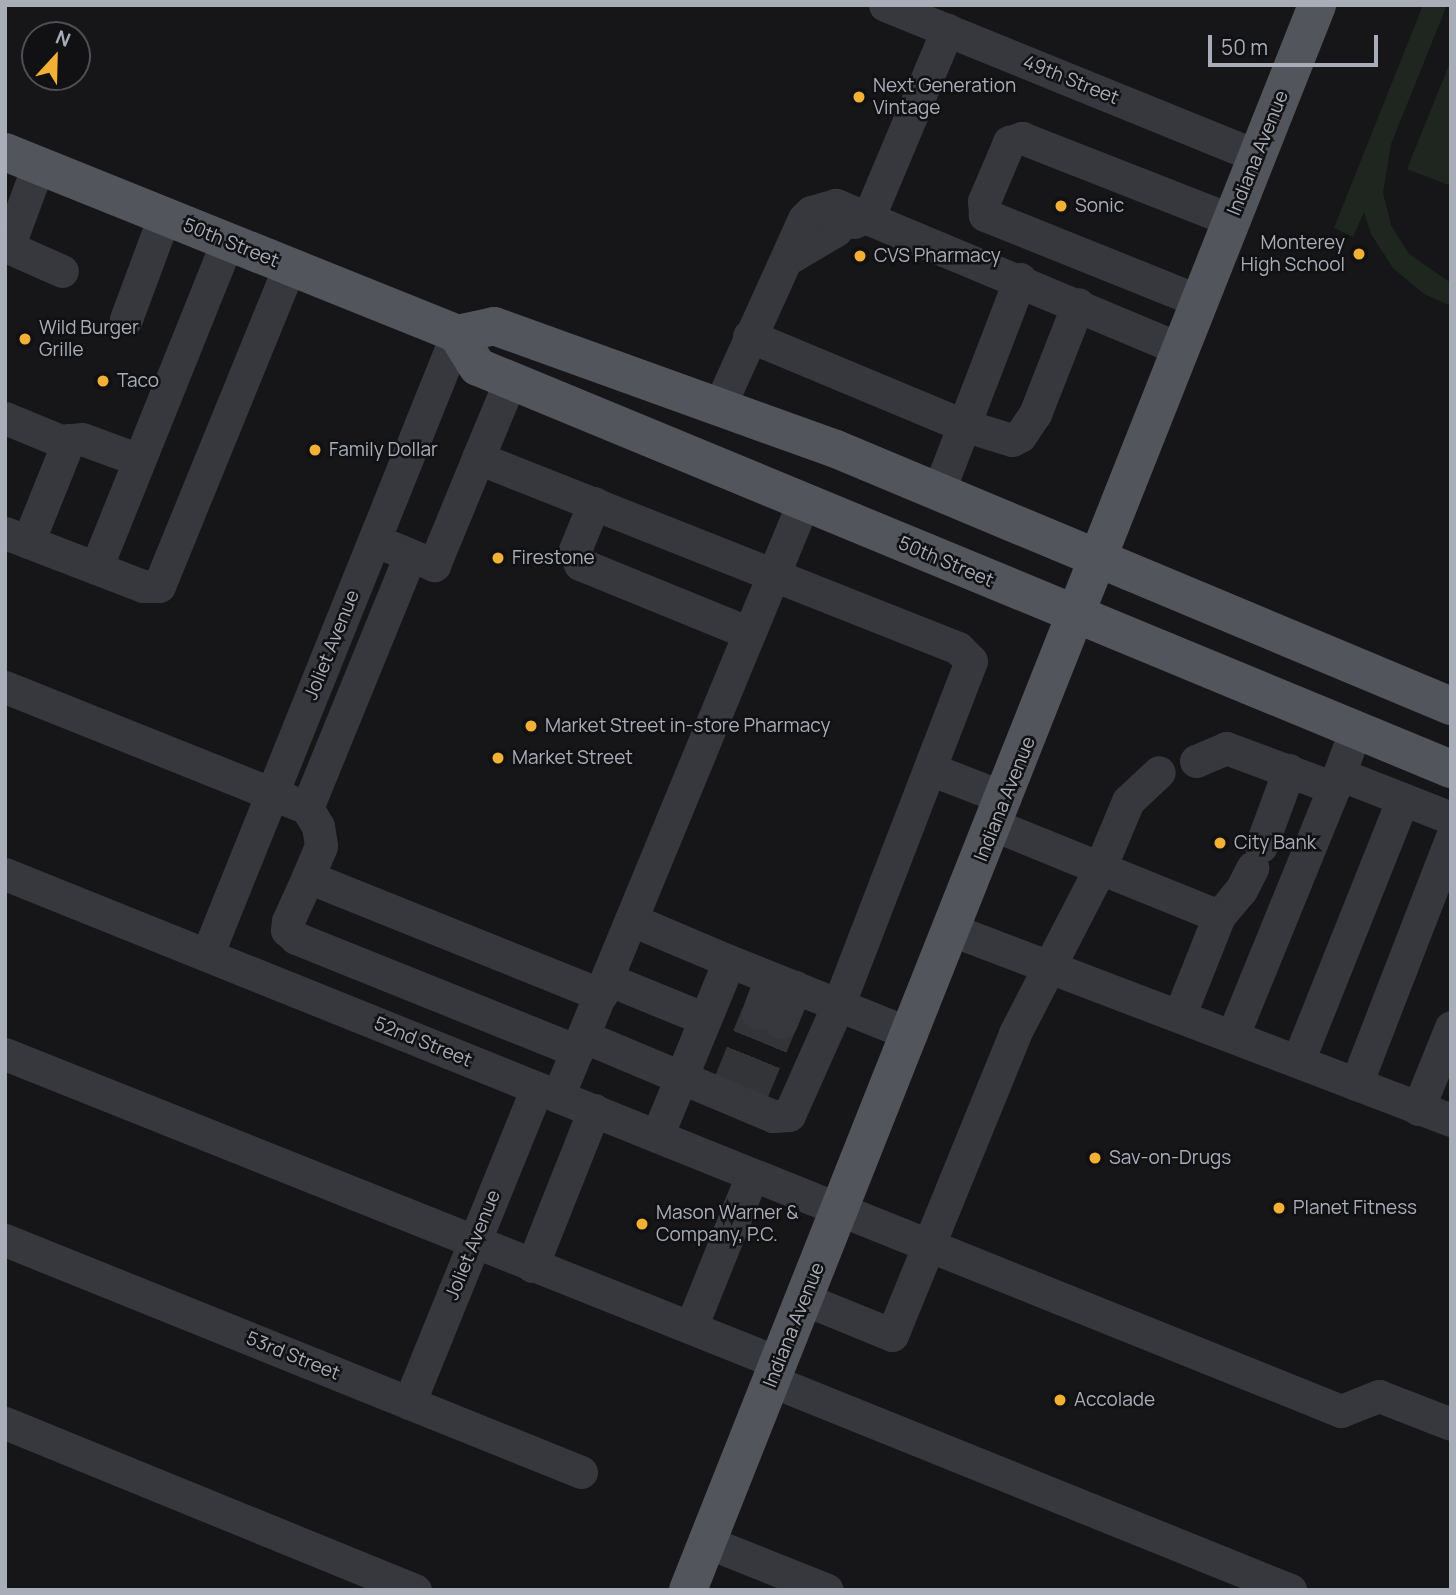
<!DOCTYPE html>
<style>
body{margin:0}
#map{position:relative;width:1456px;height:1595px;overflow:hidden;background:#161618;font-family:Manrope,sans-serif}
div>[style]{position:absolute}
.green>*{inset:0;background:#1e261f}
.minor-tunnel>*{height:33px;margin-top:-16.5px;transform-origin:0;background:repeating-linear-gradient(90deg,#333438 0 33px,transparent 0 50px)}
.minor>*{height:33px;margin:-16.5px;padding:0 16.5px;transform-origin:16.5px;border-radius:16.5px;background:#37383d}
.major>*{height:38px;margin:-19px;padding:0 19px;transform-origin:19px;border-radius:19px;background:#53555c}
.dots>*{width:19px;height:19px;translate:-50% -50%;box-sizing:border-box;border:4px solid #111113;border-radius:50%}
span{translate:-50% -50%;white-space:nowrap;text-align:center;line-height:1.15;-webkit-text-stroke:5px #111113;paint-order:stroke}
.street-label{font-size:19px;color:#a8adb8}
.poi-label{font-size:19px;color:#a8adb8}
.left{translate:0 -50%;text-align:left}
.right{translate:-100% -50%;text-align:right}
.frame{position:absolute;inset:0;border:7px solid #a8adb8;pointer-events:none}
.north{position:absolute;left:21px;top:21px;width:70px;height:70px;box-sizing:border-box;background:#111113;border:2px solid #4d4f55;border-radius:50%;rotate:22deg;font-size:19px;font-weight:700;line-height:28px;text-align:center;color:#a8adb8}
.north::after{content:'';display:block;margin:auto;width:24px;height:32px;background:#f2b134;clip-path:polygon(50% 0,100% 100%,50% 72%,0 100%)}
.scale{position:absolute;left:1208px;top:35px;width:170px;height:32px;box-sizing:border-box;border:4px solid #a8adb8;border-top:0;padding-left:9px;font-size:21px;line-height:24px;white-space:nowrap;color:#a8adb8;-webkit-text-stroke:5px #111113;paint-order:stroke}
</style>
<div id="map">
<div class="green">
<i style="clip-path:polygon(1423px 5px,1447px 5px,1391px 144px,1383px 193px,1391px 225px,1409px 254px,1451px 283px,1451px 306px,1424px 294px,1393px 268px,1371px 234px,1364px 212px,1353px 237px,1334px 228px)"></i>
<i style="clip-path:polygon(1451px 60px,1451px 186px,1407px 169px)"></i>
</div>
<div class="minor-tunnel">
<i style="left:730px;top:1083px;width:75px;rotate:-68.2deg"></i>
<i style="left:752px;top:1092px;width:76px;rotate:-67.5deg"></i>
</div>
<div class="minor">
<i style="left:885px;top:5px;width:401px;rotate:22.1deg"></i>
<i style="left:38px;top:166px;width:86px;rotate:110.3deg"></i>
<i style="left:8px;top:247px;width:59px;rotate:24deg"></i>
<i style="left:854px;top:222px;width:16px;rotate:-22deg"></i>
<i style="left:869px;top:216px;width:202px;rotate:-67.2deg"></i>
<i style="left:787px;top:259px;width:57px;rotate:-30.6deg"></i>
<i style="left:1199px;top:301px;width:231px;rotate:-158.1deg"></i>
<i style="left:985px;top:215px;width:14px;rotate:-94deg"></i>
<i style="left:984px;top:201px;width:64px;rotate:-67deg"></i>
<i style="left:1009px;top:142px;width:14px;rotate:-17deg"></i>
<i style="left:1022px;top:138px;width:225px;rotate:21.4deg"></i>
<i style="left:126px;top:319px;width:109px;rotate:-69.6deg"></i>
<i style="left:749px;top:336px;width:232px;rotate:22.6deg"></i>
<i style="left:963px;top:425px;width:51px;rotate:17deg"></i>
<i style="left:1012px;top:440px;width:9px;rotate:-27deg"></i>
<i style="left:1020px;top:436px;width:27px;rotate:-56deg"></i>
<i style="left:1035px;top:414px;width:118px;rotate:-68.6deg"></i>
<i style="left:510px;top:381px;width:83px;rotate:112.6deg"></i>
<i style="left:478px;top:458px;width:516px;rotate:21.6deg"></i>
<i style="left:958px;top:648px;width:18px;rotate:45deg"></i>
<i style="left:971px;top:661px;width:369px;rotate:111.1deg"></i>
<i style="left:838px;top:1005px;width:120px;rotate:114deg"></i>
<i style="left:789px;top:1115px;width:16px;rotate:176deg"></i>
<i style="left:773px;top:1116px;width:206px;rotate:-157.2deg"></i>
<i style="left:719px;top:407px;width:206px;rotate:-65.7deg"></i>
<i style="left:804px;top:219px;width:10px;rotate:-45deg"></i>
<i style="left:811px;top:212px;width:26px;rotate:-16deg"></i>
<i style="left:836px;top:205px;width:373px;rotate:22.7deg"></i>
<i style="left:5px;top:418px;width:61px;rotate:22.3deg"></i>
<i style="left:61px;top:441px;width:21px;rotate:-5deg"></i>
<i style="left:82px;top:439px;width:61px;rotate:20.2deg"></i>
<i style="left:939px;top:490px;width:226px;rotate:-69deg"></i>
<i style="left:594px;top:503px;width:51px;rotate:112deg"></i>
<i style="left:575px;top:550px;width:15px;rotate:70deg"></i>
<i style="left:580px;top:564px;width:180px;rotate:22.2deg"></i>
<i style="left:5px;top:533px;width:148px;rotate:21deg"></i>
<i style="left:143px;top:586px;width:16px"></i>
<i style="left:159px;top:586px;width:344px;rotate:-67.8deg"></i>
<i style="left:28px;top:542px;width:110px;rotate:-68.1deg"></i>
<i style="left:391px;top:547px;width:47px;rotate:22.7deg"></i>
<i style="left:434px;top:565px;width:116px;rotate:-67.6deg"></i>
<i style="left:96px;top:568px;width:351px;rotate:-68.1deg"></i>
<i style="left:5px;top:687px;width:325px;rotate:21.8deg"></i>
<i style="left:307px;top:808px;width:273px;rotate:-67.8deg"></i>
<i style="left:1196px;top:761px;width:33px;rotate:-23deg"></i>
<i style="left:1226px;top:748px;width:115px;rotate:20.3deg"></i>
<i style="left:1334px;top:788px;width:61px;rotate:-69.8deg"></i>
<i style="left:930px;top:769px;width:80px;rotate:21.1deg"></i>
<i style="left:1339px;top:774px;width:120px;rotate:21.4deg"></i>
<i style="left:307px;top:808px;width:21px;rotate:59deg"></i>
<i style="left:318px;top:826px;width:20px;rotate:81deg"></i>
<i style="left:321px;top:846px;width:34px;rotate:113deg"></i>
<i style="left:994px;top:825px;width:114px;rotate:22.1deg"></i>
<i style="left:1100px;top:868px;width:73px;rotate:-67.3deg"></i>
<i style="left:1128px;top:801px;width:42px;rotate:-43.1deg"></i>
<i style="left:1261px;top:846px;width:81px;rotate:-69.8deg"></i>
<i style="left:5px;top:874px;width:1440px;rotate:21.9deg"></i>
<i style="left:1341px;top:1411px;width:41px;rotate:-21.5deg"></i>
<i style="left:1379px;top:1396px;width:77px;rotate:21.3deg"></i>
<i style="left:1219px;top:916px;width:34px;rotate:-50deg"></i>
<i style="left:1241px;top:890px;width:25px;rotate:-63deg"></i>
<i style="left:632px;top:920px;width:105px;rotate:22.9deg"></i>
<i style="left:952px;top:930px;width:534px;rotate:20.84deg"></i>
<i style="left:207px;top:955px;width:669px;rotate:-68.07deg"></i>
<i style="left:607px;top:979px;width:106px;rotate:22.2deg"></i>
<i style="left:758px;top:1013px;width:37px;rotate:-70deg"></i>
<i style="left:781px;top:1022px;width:38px;rotate:-68deg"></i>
<i style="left:1233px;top:1035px;width:267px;rotate:-67.8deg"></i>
<i style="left:577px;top:1051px;width:303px;rotate:-158.1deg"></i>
<i style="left:296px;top:938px;width:12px;rotate:-138deg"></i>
<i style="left:287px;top:930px;width:9px;rotate:-84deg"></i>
<i style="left:288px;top:921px;width:48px;rotate:-65.6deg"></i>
<i style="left:308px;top:877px;width:316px;rotate:21.9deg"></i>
<i style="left:5px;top:1054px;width:833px;rotate:21.76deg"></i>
<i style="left:1298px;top:1061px;width:282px;rotate:-68.2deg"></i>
<i style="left:1356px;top:1084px;width:263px;rotate:-68.8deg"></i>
<i style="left:558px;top:1096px;width:642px;rotate:-67.55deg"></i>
<i style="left:1418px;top:1109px;width:88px;rotate:-68.1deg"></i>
<i style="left:657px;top:1136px;width:189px;rotate:-67.6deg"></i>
<i style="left:729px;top:961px;width:196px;rotate:21.9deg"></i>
<i style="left:5px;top:1240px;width:621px;rotate:21.94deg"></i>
<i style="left:532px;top:1266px;width:168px;rotate:-68.3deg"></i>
<i style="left:804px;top:1299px;width:95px;rotate:22.2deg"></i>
<i style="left:892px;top:1335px;width:326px;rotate:-67.8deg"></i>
<i style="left:1015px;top:1033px;width:186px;rotate:-62.7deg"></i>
<i style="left:1100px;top:868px;width:128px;rotate:22deg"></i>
<i style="left:1219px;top:916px;width:105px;rotate:111.7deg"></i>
<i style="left:691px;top:1327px;width:164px;rotate:-68.1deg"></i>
<i style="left:772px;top:1381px;width:559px;rotate:21.97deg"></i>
<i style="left:409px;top:1403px;width:340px;rotate:-67.9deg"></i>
<i style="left:5px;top:1423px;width:443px;rotate:22.2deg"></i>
<i style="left:707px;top:1542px;width:129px;rotate:21.8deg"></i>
</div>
<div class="major">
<i style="left:5px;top:152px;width:487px;rotate:21.9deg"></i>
<i style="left:457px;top:334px;width:39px;rotate:58deg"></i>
<i style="left:478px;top:367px;width:1053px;rotate:22.45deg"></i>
<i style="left:457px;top:334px;width:38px;rotate:-12deg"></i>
<i style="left:494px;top:326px;width:363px;rotate:19.8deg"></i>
<i style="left:836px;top:449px;width:667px;rotate:22.68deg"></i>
<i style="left:688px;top:1590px;width:1705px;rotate:-68.35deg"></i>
</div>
<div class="dots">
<i style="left:859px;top:97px;background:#f2b134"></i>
<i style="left:1061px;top:206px;background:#f2b134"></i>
<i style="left:1359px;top:254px;background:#f2b134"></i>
<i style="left:860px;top:256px;background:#f2b134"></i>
<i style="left:25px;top:339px;background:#f2b134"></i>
<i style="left:103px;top:381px;background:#f2b134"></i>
<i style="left:315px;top:450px;background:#f2b134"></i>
<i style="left:498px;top:558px;background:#f2b134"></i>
<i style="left:531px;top:726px;background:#f2b134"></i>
<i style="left:498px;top:758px;background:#f2b134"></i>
<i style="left:1220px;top:843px;background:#f2b134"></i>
<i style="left:1095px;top:1158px;background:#f2b134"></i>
<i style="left:1279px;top:1208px;background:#f2b134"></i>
<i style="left:642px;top:1224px;background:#f2b134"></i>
<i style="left:1060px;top:1400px;background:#f2b134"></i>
</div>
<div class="street-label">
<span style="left:1071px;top:80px;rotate:22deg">49th Street</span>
<span style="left:1258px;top:153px;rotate:-68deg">Indiana Avenue</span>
<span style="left:231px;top:243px;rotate:22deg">50th Street</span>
<span style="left:946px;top:562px;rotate:23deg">50th Street</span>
<span style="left:332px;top:645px;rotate:-68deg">Joliet Avenue</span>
<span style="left:1005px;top:799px;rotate:-68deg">Indiana Avenue</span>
<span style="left:423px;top:1042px;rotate:22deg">52nd Street</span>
<span style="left:473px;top:1245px;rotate:-68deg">Joliet Avenue</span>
<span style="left:794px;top:1325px;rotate:-68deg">Indiana Avenue</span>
<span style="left:293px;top:1356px;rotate:22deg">53rd Street</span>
</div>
<div class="poi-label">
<span class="left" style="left:873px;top:97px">Next Generation<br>Vintage</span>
<span class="left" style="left:1075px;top:206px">Sonic</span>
<span class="right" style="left:1345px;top:254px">Monterey<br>High School</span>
<span class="left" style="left:874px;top:256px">CVS Pharmacy</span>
<span class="left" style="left:39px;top:339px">Wild Burger<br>Grille</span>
<span class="left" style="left:117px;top:381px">Taco</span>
<span class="left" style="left:329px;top:450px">Family Dollar</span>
<span class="left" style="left:512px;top:558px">Firestone</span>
<span class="left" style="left:545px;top:726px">Market Street in-store Pharmacy</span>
<span class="left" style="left:512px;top:758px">Market Street</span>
<span class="left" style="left:1234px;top:843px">City Bank</span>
<span class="left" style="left:1109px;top:1158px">Sav-on-Drugs</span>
<span class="left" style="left:1293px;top:1208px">Planet Fitness</span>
<span class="left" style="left:656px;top:1224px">Mason Warner &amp;<br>Company, P.C.</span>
<span class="left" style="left:1074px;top:1400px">Accolade</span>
</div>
<div class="frame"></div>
<div class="north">N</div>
<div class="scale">50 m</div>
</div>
